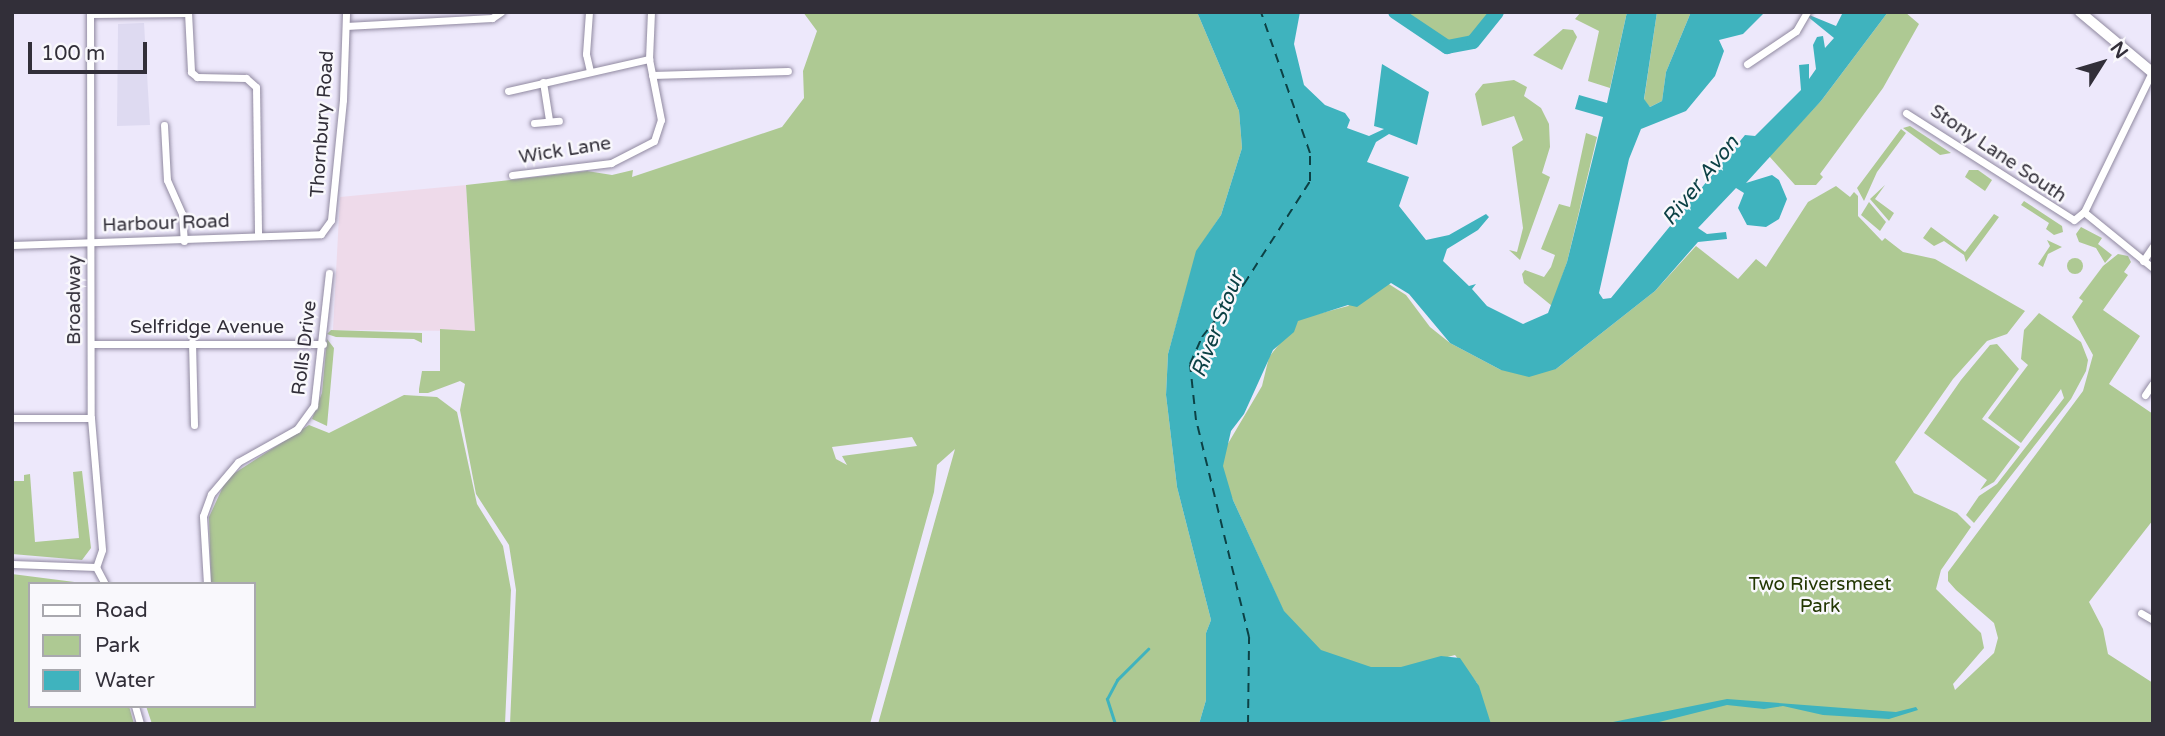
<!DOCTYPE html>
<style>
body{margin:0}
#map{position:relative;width:2165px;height:736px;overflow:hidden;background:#ede8fb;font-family:"Varela Round",sans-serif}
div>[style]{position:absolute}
.commercial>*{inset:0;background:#dedaf1}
.education>*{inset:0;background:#eedaea}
.green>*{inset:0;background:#aec993}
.round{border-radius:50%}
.water>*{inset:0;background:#3fb3be}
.stream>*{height:2.5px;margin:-1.25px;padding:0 1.25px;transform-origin:1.25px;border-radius:1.25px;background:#3fb3be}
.river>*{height:14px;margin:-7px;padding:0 7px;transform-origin:7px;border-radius:7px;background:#3fb3be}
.ferry>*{height:2px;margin-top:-1px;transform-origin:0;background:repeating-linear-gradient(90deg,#0c4145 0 9px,transparent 0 16px)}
.roads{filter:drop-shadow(0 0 2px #9089a0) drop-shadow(0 0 2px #9089a0)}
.street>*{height:7px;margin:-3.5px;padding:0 3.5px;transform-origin:3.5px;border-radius:3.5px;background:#fff}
.secondary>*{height:10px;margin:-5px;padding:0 5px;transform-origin:5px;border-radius:5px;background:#fff}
span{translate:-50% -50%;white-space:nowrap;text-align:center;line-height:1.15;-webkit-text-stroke:5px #f9f8fc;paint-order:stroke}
.street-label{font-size:19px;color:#322f39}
.park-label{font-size:19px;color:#233703}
.water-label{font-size:21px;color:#0c4145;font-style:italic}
.frame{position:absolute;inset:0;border:14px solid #322f39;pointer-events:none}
.legend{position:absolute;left:28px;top:582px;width:228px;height:126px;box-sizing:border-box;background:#f9f8fc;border:2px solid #a9a8ae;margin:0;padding:9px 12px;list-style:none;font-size:21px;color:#322f39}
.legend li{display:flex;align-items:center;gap:14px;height:35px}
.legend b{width:35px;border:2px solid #a9a8ae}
.north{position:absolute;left:2067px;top:28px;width:70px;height:70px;-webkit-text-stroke:5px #f9f8fc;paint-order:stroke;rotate:53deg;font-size:19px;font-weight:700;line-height:28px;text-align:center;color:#322f39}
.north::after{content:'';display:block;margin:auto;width:24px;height:32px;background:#322f39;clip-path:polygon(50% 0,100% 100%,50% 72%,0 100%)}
.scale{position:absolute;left:28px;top:42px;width:119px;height:32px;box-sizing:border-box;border:4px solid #322f39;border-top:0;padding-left:9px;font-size:21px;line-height:24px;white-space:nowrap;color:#322f39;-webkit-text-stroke:5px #f9f8fc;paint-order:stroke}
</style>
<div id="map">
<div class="commercial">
<i style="clip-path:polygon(144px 23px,150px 125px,117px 126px,118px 24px)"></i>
</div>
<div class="education">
<i style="clip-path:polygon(466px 185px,475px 331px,333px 330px,340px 197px)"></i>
</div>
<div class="green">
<i style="clip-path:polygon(evenodd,803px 12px,1197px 12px,1239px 111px,1242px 148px,1221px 215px,1197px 251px,1168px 354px,1166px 395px,1177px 487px,1211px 620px,1206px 633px,1206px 700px,1199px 724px,878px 724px,955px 449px,937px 465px,934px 492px,870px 724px,510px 724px,516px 590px,509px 545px,476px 494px,460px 410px,465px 384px,460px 381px,428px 393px,419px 393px,419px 389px,422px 371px,440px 371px,440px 329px,475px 331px,466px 185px,587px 171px,612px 175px,633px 170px,632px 177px,782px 127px,804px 98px,803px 71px,817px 31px,803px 12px,912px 437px,917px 446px,842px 456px,847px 465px,836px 459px,832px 447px,912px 437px)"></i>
<i style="clip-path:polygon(1396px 12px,1490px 12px,1473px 34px,1454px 45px)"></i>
<i style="clip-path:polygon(1581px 12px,1627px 12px,1610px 88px,1588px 81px,1599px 31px,1575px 19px)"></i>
<i style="clip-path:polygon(1657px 12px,1691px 12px,1666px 72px,1662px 101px,1650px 107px,1644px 100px)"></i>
<i style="clip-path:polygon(1888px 12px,1905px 12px,1919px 24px,1883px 88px,1820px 174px,1823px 177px,1816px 185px,1795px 185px,1769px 156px,1821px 101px)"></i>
<i style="clip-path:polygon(1563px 29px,1573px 30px,1577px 37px,1562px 70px,1533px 55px)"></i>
<i style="clip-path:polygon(1514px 80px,1527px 87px,1524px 96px,1541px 108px,1549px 124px,1550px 147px,1542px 173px,1550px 177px,1520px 260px,1509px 250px,1517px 252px,1523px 228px,1512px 147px,1523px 140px,1514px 116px,1482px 126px,1475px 94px,1483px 84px)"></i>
<i style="clip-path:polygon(1910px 126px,1951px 153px,1940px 155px,1903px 128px)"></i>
<i style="clip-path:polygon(1901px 129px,1906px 133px,1877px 172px,1864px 201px,1857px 188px)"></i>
<i style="clip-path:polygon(1586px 133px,1597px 137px,1567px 262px,1552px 306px,1524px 283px,1522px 274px,1525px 270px,1544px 277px,1551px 267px,1555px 255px,1541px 249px,1559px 204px,1570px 207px)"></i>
<i style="clip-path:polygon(1969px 170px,1978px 170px,1992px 180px,1985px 191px,1965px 177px)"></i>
<i style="clip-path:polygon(1885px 185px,1875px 199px,1894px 213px,1889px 221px,1870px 199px)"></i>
<i style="clip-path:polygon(1836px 186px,1850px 197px,1854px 192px,1858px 196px,1858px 216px,1882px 241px,1885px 238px,1903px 252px,1935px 259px,2025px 311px,2007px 334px,1987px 341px,1953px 379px,1895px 462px,1914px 493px,1957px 513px,1971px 527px,1941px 570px,1936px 589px,1981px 633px,1984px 648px,1953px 684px,1955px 690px,1994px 653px,1998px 638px,1994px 623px,1956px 590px,1948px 581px,1948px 572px,2083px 391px,2093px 355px,2072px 317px,2083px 301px,2079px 298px,2103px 266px,2118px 254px,2128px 256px,2131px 262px,2124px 272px,2128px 275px,2103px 310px,2140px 336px,2109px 384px,2153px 414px,2153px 520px,2089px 602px,2103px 629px,2108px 654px,2153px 683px,2153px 724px,1487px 724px,1477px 683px,1455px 655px,1403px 669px,1368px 668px,1325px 658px,1288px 621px,1223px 478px,1223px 452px,1262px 386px,1269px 357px,1299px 319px,1348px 306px,1381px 279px,1406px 295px,1430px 327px,1450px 343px,1501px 370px,1556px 369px,1655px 291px,1696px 246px,1738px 279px,1756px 259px,1766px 267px,1808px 202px)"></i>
<i style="clip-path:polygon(2024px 201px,2062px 226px,2063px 232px,2054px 235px,2046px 229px,2049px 223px,2021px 205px)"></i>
<i style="clip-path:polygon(1869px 202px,1886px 222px,1880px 231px,1861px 215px)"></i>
<i style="clip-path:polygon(1994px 214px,1999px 217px,1966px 262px,1964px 255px,1944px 241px,1934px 246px,1923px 238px,1931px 227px,1965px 252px)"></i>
<i style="clip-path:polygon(2081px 227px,2102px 238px,2098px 244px,2112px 255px,2105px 263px,2096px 248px,2079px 242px,2076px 234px)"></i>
<i style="clip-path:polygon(2047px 240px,2062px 247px,2048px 254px,2043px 267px,2038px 264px,2050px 246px)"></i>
<i class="round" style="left:2067px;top:258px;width:16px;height:16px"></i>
<i style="clip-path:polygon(2039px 313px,2081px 342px,2088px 360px,2086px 371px,2071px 399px,1974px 523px,1966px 515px,1979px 496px,1997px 484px,2064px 398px,2061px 389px,2021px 443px,1988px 418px,2028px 365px,2021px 359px,2024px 330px)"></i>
<i style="clip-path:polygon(331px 330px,422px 333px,422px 343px,414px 339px,336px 337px,327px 334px)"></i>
<i style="clip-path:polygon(327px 339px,334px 348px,327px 426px,312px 419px,322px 393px)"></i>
<i style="clip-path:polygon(1997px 344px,2019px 369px,1982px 419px,2020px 447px,1994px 482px,1980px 490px,1987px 480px,1924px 433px,1961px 380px,1990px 345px)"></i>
<i style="clip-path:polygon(404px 395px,437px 397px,457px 412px,477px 504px,503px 546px,511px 590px,505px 724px,152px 724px,146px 706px,254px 706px,254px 584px,211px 584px,209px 517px,227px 478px,309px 425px,329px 433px)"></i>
<i style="clip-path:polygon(82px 471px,91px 548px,82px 560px,12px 554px,13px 481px,24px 481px,24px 475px,30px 474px,35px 542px,79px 538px,73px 472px)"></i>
<i style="clip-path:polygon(12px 574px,90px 584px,30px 584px,30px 706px,129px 706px,134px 724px,12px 724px)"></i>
</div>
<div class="water">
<i style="clip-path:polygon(1197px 12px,1300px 12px,1294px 44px,1304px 85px,1325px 105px,1345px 113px,1350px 120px,1347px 128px,1369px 136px,1384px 129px,1374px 126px,1382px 64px,1429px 92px,1417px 145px,1389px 134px,1376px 142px,1367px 162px,1409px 177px,1399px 206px,1426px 240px,1449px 235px,1486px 214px,1489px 217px,1478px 230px,1447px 249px,1443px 261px,1469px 286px,1476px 284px,1472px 289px,1487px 306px,1523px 324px,1548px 313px,1567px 262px,1603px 117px,1575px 109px,1579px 95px,1607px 103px,1627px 12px,1657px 12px,1644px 99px,1650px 107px,1662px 101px,1666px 72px,1691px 12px,1765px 12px,1743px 34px,1719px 40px,1724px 51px,1715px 76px,1686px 111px,1641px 129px,1629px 159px,1599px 293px,1603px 299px,1611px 298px,1745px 135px,1755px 136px,1801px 90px,1799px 65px,1809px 64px,1809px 79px,1816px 69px,1813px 45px,1817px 37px,1823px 36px,1825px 48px,1834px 38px,1802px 12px,1836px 26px,1843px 12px,1888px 12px,1821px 101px,1746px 183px,1772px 175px,1779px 180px,1787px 199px,1779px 219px,1766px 227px,1747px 225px,1738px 208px,1744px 193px,1736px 188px,1698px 228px,1707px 234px,1726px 232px,1727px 239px,1698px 242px,1655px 291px,1556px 369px,1529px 377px,1501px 370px,1450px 343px,1409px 294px,1391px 283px,1357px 307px,1348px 305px,1298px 321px,1294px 332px,1273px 350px,1244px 414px,1231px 431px,1223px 466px,1233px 500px,1284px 611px,1321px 650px,1371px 667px,1401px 667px,1441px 656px,1460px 658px,1479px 686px,1491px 724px,1199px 724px,1206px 700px,1206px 633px,1211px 620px,1177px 487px,1166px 395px,1168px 354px,1196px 251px,1221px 215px,1242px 148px,1239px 111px)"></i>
<i style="clip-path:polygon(1727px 699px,1896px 712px,1916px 707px,1918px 710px,1889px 719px,1823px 715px,1783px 706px,1764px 709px,1727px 705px,1651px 724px,1603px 724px)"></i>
</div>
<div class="stream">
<i style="left:1115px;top:724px;width:26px;rotate:-108deg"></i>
<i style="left:1107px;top:699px;width:21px;rotate:-62deg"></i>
<i style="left:1117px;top:680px;width:44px;rotate:-45deg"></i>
</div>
<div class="river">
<i style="left:1395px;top:12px;width:63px;rotate:33.9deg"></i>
<i style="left:1447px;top:47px;width:26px;rotate:-11deg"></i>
<i style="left:1473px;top:42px;width:38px;rotate:-51deg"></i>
</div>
<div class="ferry">
<i style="left:1248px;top:724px;width:87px;rotate:-89.3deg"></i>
<i style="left:1249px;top:637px;width:223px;rotate:-103.7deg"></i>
<i style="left:1196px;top:420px;width:56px;rotate:-96.1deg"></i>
<i style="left:1190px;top:364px;width:30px;rotate:-66deg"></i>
<i style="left:1202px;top:337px;width:68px;rotate:-51.6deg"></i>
<i style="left:1244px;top:284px;width:122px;rotate:-57.3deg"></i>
<i style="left:1310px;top:181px;width:28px;rotate:-90deg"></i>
<i style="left:1310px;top:153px;width:149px;rotate:-109.2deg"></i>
</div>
<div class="roads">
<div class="street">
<i style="left:90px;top:12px;width:406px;rotate:89.9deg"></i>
<i style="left:91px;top:418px;width:132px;rotate:85.2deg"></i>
<i style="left:102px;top:550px;width:18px;rotate:109deg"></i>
<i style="left:188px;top:12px;width:60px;rotate:87.1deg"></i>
<i style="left:191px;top:72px;width:8px;rotate:40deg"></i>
<i style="left:197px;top:77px;width:49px;rotate:1.2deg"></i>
<i style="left:246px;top:78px;width:13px;rotate:42deg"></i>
<i style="left:256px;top:87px;width:149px;rotate:89.2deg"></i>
<i style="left:589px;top:12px;width:42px;rotate:94.1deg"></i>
<i style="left:586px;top:54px;width:17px;rotate:77deg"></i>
<i style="left:90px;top:14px;width:98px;rotate:-0.6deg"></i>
<i style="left:346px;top:26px;width:146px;rotate:-3.1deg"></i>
<i style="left:492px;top:18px;width:11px;rotate:-34deg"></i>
<i style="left:1747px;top:64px;width:59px;rotate:-34deg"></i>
<i style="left:1796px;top:31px;width:22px;rotate:-60deg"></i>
<i style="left:652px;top:75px;width:136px;rotate:-1.7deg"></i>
<i style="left:543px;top:82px;width:39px;rotate:81deg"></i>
<i style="left:508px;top:91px;width:145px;rotate:-12.8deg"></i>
<i style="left:1906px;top:113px;width:199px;rotate:32.5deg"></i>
<i style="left:2074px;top:220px;width:13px;rotate:-39deg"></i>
<i style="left:2084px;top:212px;width:156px;rotate:-64.1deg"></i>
<i style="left:534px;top:123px;width:25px;rotate:-5deg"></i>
<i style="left:164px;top:125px;width:55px;rotate:86.9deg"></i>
<i style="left:167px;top:180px;width:37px;rotate:66deg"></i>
<i style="left:182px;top:214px;width:27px;rotate:86deg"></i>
<i style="left:512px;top:175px;width:100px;rotate:-6.9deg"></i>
<i style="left:611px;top:163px;width:48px;rotate:-27.1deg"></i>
<i style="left:654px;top:141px;width:22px;rotate:-72deg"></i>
<i style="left:661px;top:120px;width:62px;rotate:-101.1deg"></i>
<i style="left:649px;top:59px;width:47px;rotate:-87.6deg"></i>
<i style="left:2084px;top:212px;width:89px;rotate:39.1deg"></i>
<i style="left:12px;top:245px;width:309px;rotate:-2deg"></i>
<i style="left:321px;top:234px;width:17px;rotate:-54deg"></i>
<i style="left:331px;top:220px;width:121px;rotate:-84.3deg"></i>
<i style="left:343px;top:100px;width:88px;rotate:-88deg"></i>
<i style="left:2143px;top:261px;width:18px;rotate:-56deg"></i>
<i style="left:192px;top:342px;width:83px;rotate:88.6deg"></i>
<i style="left:91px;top:344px;width:232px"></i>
<i style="left:2145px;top:395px;width:14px;rotate:-56deg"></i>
<i style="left:12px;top:418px;width:79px"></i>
<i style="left:12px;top:564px;width:84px;rotate:2deg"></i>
<i style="left:96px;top:567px;width:19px;rotate:62deg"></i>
<i style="left:207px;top:584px;width:68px;rotate:-93.4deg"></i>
<i style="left:203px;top:516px;width:23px;rotate:-70deg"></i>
<i style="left:211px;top:494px;width:42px;rotate:-49.8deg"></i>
<i style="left:238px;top:462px;width:68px;rotate:-29.2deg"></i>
<i style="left:297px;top:429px;width:29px;rotate:-54deg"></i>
<i style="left:314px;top:406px;width:134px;rotate:-83.6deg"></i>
<i style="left:2141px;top:613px;width:14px;rotate:30deg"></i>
<i style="left:135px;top:706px;width:19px;rotate:74deg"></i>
</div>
<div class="secondary">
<i style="left:2080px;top:12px;width:95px;rotate:39.9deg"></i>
</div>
</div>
<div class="street-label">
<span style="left:323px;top:124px;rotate:-86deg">Thornbury Road</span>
<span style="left:565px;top:151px;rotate:-9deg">Wick Lane</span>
<span style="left:1998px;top:154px;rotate:34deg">Stony Lane South</span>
<span style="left:166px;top:224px;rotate:-2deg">Harbour Road</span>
<span style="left:75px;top:300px;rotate:-90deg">Broadway</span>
<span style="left:207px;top:328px">Selfridge Avenue</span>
<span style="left:305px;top:348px;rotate:-83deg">Rolls Drive</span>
</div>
<div class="park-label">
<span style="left:1820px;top:596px">Two Riversmeet<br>Park</span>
</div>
<div class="water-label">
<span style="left:1701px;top:181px;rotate:-51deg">River Avon</span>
<span style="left:1218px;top:325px;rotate:-69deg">River Stour</span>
</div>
<div class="frame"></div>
<ul class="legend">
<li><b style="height:9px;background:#fff"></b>Road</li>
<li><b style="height:19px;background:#aec993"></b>Park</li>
<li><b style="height:19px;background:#3fb3be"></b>Water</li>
</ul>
<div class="north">N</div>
<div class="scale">100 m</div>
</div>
